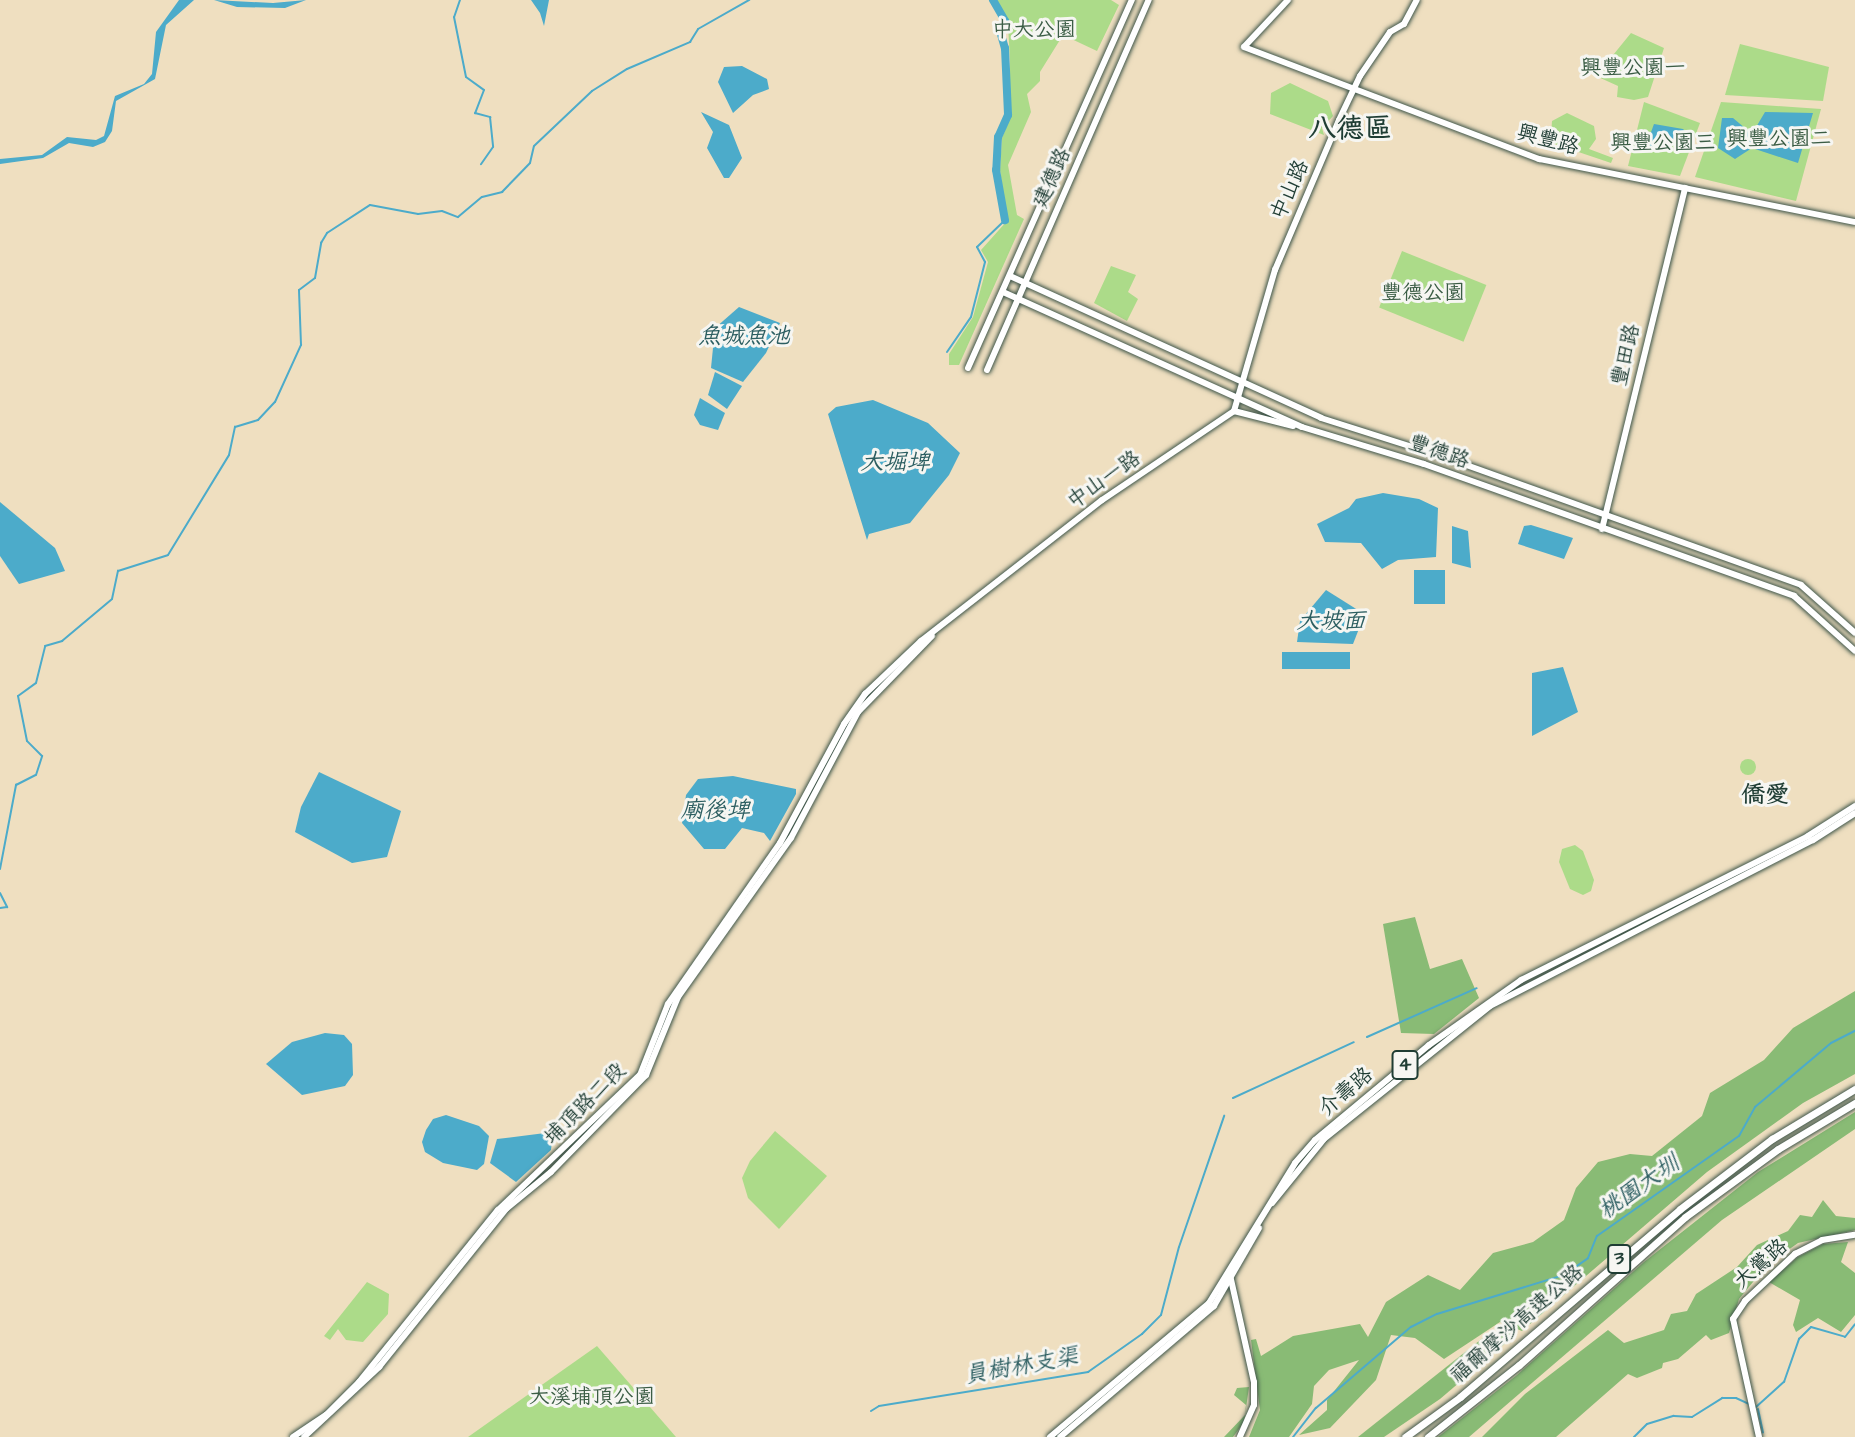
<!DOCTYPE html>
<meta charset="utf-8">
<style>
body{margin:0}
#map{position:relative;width:1855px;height:1437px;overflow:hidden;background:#efdfc0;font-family:"Architects Daughter","LXGW WenKai TC",sans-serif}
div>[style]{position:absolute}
.green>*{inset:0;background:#acdb89;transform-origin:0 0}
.round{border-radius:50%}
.forest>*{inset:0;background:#89bb75}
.water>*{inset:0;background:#4cabca;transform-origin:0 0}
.stream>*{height:2px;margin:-1px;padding:0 1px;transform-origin:1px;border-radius:1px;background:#4cabca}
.river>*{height:8px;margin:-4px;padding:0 4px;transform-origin:4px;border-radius:4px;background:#4cabca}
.roads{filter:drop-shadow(0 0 2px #3e5549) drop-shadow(0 0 2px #3e5549)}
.secondary>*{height:6px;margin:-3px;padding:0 3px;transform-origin:3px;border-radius:3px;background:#fff}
.primary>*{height:6px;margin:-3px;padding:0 3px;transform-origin:3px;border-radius:3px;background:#fff}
.highway>*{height:7px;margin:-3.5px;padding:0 3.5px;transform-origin:3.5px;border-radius:3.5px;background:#fff}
span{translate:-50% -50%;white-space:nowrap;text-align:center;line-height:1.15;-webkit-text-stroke:6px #f6f6f2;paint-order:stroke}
.shield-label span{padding:2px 5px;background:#f6f6f2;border:2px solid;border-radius:5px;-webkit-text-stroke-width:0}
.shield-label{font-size:19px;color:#1f3d34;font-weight:700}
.park-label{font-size:21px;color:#3b5d45}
.street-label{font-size:21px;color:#1f3d34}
.water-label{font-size:23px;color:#2c5e61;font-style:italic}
.quarter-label{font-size:24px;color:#1f3d34;font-weight:700}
.district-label{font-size:28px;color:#1f3d34;font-weight:700}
</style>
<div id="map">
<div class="green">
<i style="clip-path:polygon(997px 0,1111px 0,1119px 5px,1097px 51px,1063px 35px,1040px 72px,1040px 81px,1027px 94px,1031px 112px,1008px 165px,1017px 215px,1024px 219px,959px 365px,949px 365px,949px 354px,973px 317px,988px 262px,981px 250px,1007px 221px,1000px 170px,1002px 138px,1010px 118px,1010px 61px,1008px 24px)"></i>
<i style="clip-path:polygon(1631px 33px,1664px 48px,1648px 97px,1634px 100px,1617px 97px,1618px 86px,1596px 76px)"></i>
<i style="clip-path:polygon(1740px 44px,1829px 67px,1823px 101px,1725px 95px)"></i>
<i style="clip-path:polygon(1290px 83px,1328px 101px,1333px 116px,1322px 128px,1324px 135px,1270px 114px,1271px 93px)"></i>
<i style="clip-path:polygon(1644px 102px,1700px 123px,1680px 176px,1628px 166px)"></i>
<i style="clip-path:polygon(1721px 102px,1821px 109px,1796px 201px,1695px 177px)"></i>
<i style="clip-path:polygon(1567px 113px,1594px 126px,1596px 139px,1589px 149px,1613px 158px,1611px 163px,1540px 139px,1543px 133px,1551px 136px,1552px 121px)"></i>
<i style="left:1402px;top:251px;width:91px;height:61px;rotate:22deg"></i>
<i style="clip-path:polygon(1111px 266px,1136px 275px,1128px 292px,1138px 299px,1127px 321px,1094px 303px)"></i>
<i class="round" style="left:1740px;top:759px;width:16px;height:16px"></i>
<i style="clip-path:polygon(1575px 845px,1583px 851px,1594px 880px,1591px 891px,1583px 895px,1570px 889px,1559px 862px,1562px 849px)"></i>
<i style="clip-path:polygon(775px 1131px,827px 1176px,779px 1229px,748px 1198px,742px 1178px,750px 1161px)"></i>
<i style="clip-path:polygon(367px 1282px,389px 1294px,388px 1314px,363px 1342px,346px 1340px,338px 1329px,330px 1340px,324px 1336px)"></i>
<i style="clip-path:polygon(597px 1346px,676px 1437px,468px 1437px)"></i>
</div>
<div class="forest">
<i style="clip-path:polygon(1415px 917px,1430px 969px,1462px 959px,1479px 998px,1434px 1034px,1401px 1033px,1383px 924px)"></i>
<i style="clip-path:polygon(1855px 991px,1855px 1074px,1803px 1103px,1707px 1172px,1522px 1331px,1500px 1322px,1444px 1359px,1415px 1338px,1391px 1335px,1376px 1380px,1330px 1428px,1299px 1435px,1327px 1410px,1327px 1400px,1359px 1360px,1329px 1370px,1314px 1386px,1312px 1404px,1289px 1437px,1249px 1437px,1260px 1410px,1251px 1340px,1256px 1339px,1261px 1356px,1293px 1336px,1360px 1324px,1368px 1337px,1386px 1302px,1428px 1275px,1460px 1290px,1493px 1253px,1533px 1242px,1564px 1220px,1576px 1188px,1598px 1162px,1630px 1154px,1652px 1156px,1702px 1116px,1710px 1093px,1764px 1060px,1793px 1028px)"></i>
<i style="clip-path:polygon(1855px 1112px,1855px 1129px,1722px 1220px,1469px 1437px,1438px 1437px,1517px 1375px,1644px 1262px,1758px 1172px)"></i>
<i style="clip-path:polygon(1823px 1200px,1836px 1216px,1855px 1218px,1855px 1230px,1798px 1243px,1767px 1265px,1739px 1299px,1729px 1333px,1711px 1340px,1706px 1335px,1678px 1359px,1663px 1363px,1662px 1368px,1637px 1378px,1628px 1374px,1556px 1437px,1482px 1437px,1525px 1394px,1608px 1330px,1624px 1343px,1664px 1330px,1671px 1314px,1687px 1311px,1696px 1294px,1737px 1267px,1757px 1245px,1788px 1231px,1800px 1215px,1812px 1217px)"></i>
<i style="clip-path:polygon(1848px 1242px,1841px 1262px,1855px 1273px,1855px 1315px,1841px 1332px,1818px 1318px,1796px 1332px,1793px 1325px,1800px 1300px,1769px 1282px,1798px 1257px,1823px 1244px)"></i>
<i style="clip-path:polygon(1507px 1330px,1515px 1335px,1440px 1399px,1384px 1437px,1358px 1437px,1484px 1337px)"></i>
<i style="clip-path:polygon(1249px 1387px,1244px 1422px,1233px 1437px,1224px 1437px,1245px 1415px,1246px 1405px,1234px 1395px,1237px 1388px)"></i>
</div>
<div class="water">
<i style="clip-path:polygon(179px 0,194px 0,166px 25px,155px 79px,116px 101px,112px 131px,105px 142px,93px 147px,69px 143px,43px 158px,0 164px,0 159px,42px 155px,67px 137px,96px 140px,104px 136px,115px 96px,144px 84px,152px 74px,156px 32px)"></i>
<i style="clip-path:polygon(214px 0,273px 3px,306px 0,285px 8px,237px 7px)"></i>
<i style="clip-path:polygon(531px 0,549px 0,544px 26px,540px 13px)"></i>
<i style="clip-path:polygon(742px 66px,767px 79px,769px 89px,753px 95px,733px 113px,718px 82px,724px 67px)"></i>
<i style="clip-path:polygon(701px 112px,729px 125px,742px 158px,729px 178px,724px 178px,707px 148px,713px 132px)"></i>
<i style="clip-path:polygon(1765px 112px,1813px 113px,1798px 163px,1752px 148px,1735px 159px,1718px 148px,1722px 118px,1733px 118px,1752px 134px)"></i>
<i style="clip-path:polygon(1654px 124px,1683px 129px,1690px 136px,1652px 148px,1647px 143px)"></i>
<i style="clip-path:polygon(739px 307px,780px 323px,766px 353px,743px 382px,711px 368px,715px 328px)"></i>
<i style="clip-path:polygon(715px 372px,742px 386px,727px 409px,708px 395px)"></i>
<i style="clip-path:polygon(700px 398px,725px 413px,718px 430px,700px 425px,694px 415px)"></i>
<i style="clip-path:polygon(873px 400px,928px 423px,960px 453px,949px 475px,910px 523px,869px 534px,867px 540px,828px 414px,836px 407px)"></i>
<i style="clip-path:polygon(1383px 493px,1419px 499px,1438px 508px,1436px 557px,1398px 560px,1382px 569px,1361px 543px,1325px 542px,1317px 524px,1349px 508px,1356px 499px)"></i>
<i style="clip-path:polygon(0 502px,55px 548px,65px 571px,19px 584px,0 556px)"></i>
<i style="clip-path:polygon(1531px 525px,1573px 538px,1564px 559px,1518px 544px,1524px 526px)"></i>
<i style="clip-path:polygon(1452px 526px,1468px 531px,1471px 568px,1452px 563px)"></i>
<i style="left:1414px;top:570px;width:31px;height:34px"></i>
<i style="clip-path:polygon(1326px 590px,1361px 612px,1362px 621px,1353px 644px,1297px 642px,1300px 621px)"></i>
<i style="left:1350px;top:652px;width:17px;height:68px;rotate:90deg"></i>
<i style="clip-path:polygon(1563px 667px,1578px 712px,1532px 736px,1532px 673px)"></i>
<i style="clip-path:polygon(319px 772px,401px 811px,387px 857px,352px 863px,295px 832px,301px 807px)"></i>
<i style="clip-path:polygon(733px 776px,796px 789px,796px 794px,770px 841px,764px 833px,742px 828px,725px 849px,704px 849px,682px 823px,686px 795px,698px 779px)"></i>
<i style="clip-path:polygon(325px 1033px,344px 1035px,352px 1044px,353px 1075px,345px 1086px,302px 1095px,266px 1064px,292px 1042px)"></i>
<i style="clip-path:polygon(446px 1115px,479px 1126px,489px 1136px,484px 1164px,477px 1170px,443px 1163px,425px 1152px,422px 1142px,426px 1130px,433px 1119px)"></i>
<i style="clip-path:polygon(553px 1132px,551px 1150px,516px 1182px,490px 1163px,497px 1139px)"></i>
</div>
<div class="stream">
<i style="left:460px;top:0;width:18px;rotate:109deg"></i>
<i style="left:454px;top:17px;width:61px;rotate:78.7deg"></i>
<i style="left:466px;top:77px;width:22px;rotate:36deg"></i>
<i style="left:484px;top:90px;width:25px;rotate:111deg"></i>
<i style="left:475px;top:113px;width:16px;rotate:15deg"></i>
<i style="left:490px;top:117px;width:30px;rotate:84deg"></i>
<i style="left:493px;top:147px;width:21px;rotate:125deg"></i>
<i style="left:947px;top:352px;width:42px;rotate:-55.6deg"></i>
<i style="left:971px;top:317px;width:57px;rotate:-75.7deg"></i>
<i style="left:985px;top:262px;width:17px;rotate:-118deg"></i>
<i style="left:977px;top:247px;width:39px;rotate:-44deg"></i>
<i style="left:0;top:869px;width:86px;rotate:-79.2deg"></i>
<i style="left:16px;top:785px;width:22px;rotate:-27deg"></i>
<i style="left:36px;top:775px;width:20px;rotate:-72deg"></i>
<i style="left:42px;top:756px;width:21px;rotate:-135deg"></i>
<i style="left:27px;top:741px;width:46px;rotate:-101.3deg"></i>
<i style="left:18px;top:696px;width:22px;rotate:-36deg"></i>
<i style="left:36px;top:683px;width:38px;rotate:-76deg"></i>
<i style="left:45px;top:646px;width:18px;rotate:-16deg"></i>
<i style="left:62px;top:641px;width:65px;rotate:-40deg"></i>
<i style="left:112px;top:599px;width:29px;rotate:-78deg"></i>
<i style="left:118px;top:571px;width:52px;rotate:-17.7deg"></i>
<i style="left:168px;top:555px;width:117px;rotate:-58.6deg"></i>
<i style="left:229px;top:455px;width:29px;rotate:-78deg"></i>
<i style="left:235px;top:427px;width:24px;rotate:-17deg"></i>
<i style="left:258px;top:420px;width:25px;rotate:-47deg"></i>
<i style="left:275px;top:402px;width:63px;rotate:-65.5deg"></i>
<i style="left:301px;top:345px;width:55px;rotate:-92.1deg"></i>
<i style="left:299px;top:290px;width:20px;rotate:-37deg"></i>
<i style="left:315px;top:278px;width:36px;rotate:-80deg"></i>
<i style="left:321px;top:243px;width:12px;rotate:-59deg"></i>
<i style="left:327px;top:233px;width:51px;rotate:-33.1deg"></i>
<i style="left:370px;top:205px;width:49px;rotate:10.6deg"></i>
<i style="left:418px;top:214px;width:24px;rotate:-7deg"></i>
<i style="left:442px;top:211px;width:17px;rotate:21deg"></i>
<i style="left:458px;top:217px;width:31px;rotate:-40deg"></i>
<i style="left:482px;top:197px;width:21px;rotate:-14deg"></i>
<i style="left:502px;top:192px;width:40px;rotate:-46deg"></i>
<i style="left:530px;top:163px;width:17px;rotate:-77deg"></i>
<i style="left:534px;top:146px;width:80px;rotate:-43.5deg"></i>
<i style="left:592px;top:91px;width:41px;rotate:-32.2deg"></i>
<i style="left:627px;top:69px;width:69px;rotate:-23.2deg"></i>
<i style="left:690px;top:42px;width:15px;rotate:-58deg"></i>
<i style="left:698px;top:29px;width:59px;rotate:-29.6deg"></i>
<i style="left:0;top:893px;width:16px;rotate:63deg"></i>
<i style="left:7px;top:907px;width:7px;rotate:172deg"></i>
<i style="left:1367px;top:1037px;width:120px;rotate:-24deg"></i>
<i style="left:1233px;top:1098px;width:133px;rotate:-24.8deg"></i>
<i style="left:1756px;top:1407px;width:38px;rotate:-42deg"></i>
<i style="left:1784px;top:1382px;width:46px;rotate:-70.8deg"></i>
<i style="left:1799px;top:1339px;width:17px;rotate:-45deg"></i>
<i style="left:1811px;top:1327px;width:35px;rotate:16deg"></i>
<i style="left:1845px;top:1337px;width:16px;rotate:-52deg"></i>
<i style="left:1758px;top:1409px;width:24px;rotate:78deg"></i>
<i style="left:871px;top:1411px;width:9px;rotate:-32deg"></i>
<i style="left:879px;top:1406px;width:212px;rotate:-9.2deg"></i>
<i style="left:1088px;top:1372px;width:66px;rotate:-35.1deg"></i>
<i style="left:1142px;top:1334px;width:27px;rotate:-45deg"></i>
<i style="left:1161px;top:1315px;width:70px;rotate:-75.2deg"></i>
<i style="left:1179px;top:1247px;width:139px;rotate:-71deg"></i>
<i style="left:1293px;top:1437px;width:37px;rotate:-52deg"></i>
<i style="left:1316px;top:1408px;width:125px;rotate:-40.5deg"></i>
<i style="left:1411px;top:1327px;width:29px;rotate:-27deg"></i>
<i style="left:1437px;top:1314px;width:133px;rotate:-17.1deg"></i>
<i style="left:1564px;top:1275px;width:29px;rotate:-35deg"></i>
<i style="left:1588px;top:1258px;width:24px;rotate:-68deg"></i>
<i style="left:1597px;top:1236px;width:174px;rotate:-35.2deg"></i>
<i style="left:1739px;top:1136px;width:33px;rotate:-61deg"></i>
<i style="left:1755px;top:1107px;width:99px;rotate:-40.1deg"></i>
<i style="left:1831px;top:1043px;width:27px;rotate:-27deg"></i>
<i style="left:1634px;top:1437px;width:18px;rotate:-45deg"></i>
<i style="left:1647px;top:1424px;width:28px;rotate:-17deg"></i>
<i style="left:1674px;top:1416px;width:18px;rotate:3deg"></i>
<i style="left:1692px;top:1417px;width:36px;rotate:-32deg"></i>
<i style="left:1722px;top:1398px;width:14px"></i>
<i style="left:1736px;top:1398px;width:17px;rotate:25deg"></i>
</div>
<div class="river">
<i style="left:993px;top:0;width:24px;rotate:60deg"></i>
<i style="left:1005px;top:21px;width:11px;rotate:117deg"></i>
<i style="left:1000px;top:31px;width:18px;rotate:74deg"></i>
<i style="left:1005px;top:48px;width:67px;rotate:87.4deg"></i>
<i style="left:1008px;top:115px;width:24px;rotate:114deg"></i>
<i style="left:998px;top:137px;width:33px;rotate:93deg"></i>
<i style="left:996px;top:170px;width:51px;rotate:79.8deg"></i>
</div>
<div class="roads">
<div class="secondary">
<i style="left:1288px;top:0;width:64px;rotate:133.1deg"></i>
<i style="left:1244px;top:47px;width:316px;rotate:20.8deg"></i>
<i style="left:1539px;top:159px;width:322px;rotate:11.3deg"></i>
<i style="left:1010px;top:276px;width:342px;rotate:24.5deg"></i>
<i style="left:1321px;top:418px;width:129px;rotate:17.6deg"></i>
<i style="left:1444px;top:457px;width:379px;rotate:19.7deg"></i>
<i style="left:1801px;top:585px;width:72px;rotate:41.6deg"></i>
<i style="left:1003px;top:292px;width:328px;rotate:24.3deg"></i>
<i style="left:1302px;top:427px;width:127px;rotate:16.9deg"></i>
<i style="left:1424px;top:464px;width:393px;rotate:19.6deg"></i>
<i style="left:1794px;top:596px;width:82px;rotate:42deg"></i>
<i style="left:968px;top:368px;width:403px;rotate:-66deg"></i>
<i style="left:987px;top:370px;width:404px;rotate:-66.4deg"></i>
<i style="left:1234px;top:411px;width:61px;rotate:14.3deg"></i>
<i style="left:1602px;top:529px;width:351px;rotate:-76.3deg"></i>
<i style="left:1230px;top:1275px;width:110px;rotate:77.4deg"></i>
<i style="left:1254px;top:1382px;width:23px;rotate:90deg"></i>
<i style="left:1254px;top:1405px;width:35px;rotate:114deg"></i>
<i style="left:293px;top:1437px;width:40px;rotate:-34deg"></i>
<i style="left:326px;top:1415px;width:47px;rotate:-45deg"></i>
<i style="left:359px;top:1382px;width:221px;rotate:-51.1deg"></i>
<i style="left:498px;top:1210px;width:196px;rotate:-43.6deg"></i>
<i style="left:640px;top:1075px;width:76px;rotate:-68.5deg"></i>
<i style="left:668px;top:1004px;width:196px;rotate:-55.2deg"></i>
<i style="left:780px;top:843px;width:135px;rotate:-61.7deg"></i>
<i style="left:844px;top:724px;width:37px;rotate:-55deg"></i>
<i style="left:865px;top:694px;width:77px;rotate:-43.4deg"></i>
<i style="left:921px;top:641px;width:229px;rotate:-37.9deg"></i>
<i style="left:1102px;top:500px;width:159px;rotate:-34deg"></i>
<i style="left:1234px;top:411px;width:147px;rotate:-73.8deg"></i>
<i style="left:1275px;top:270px;width:163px;rotate:-66.9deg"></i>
<i style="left:1339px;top:120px;width:49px;rotate:-64.5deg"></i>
<i style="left:1360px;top:76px;width:53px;rotate:-55.7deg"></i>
<i style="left:1390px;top:32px;width:16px;rotate:-30deg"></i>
<i style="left:1404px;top:24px;width:27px;rotate:-62deg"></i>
<i style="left:304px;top:1437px;width:103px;rotate:-43deg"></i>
<i style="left:379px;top:1367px;width:203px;rotate:-51.2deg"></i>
<i style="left:506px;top:1209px;width:58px;rotate:-39.4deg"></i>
<i style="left:551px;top:1172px;width:136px;rotate:-45.6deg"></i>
<i style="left:646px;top:1075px;width:84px;rotate:-67.7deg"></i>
<i style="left:678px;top:997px;width:195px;rotate:-54.6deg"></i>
<i style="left:791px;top:838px;width:143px;rotate:-62deg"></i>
<i style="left:858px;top:712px;width:106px;rotate:-45.8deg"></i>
<i style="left:1759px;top:1437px;width:121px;rotate:-102.4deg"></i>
<i style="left:1733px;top:1319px;width:22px;rotate:-56deg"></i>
<i style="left:1745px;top:1301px;width:69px;rotate:-43.2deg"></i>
<i style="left:1795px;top:1254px;width:30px;rotate:-27deg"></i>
<i style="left:1822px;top:1240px;width:33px;rotate:-9deg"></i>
</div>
<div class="primary">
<i style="left:1272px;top:1203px;width:82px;rotate:-50.9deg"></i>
<i style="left:1324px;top:1139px;width:213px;rotate:-38.7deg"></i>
<i style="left:1490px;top:1006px;width:363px;rotate:-27.2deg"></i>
<i style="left:1813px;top:840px;width:50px;rotate:-32.7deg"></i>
<i style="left:1050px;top:1437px;width:208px;rotate:-40.1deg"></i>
<i style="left:1209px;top:1303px;width:164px;rotate:-58.4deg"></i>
<i style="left:1295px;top:1163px;width:30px;rotate:-49deg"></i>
<i style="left:1315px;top:1140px;width:148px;rotate:-39.8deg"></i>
<i style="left:1429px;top:1045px;width:113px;rotate:-35.2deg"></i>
<i style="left:1521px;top:980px;width:321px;rotate:-26.6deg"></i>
<i style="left:1808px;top:836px;width:56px;rotate:-32.6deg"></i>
<i style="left:1060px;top:1437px;width:202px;rotate:-40.4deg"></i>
<i style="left:1214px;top:1306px;width:90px;rotate:-60deg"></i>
</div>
<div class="highway">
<i style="left:1405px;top:1437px;width:68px;rotate:-36deg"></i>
<i style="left:1460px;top:1397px;width:289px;rotate:-40.5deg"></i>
<i style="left:1680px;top:1209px;width:116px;rotate:-37.3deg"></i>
<i style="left:1772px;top:1139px;width:97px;rotate:-31.1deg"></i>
<i style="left:1428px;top:1437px;width:116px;rotate:-38.4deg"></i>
<i style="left:1519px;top:1365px;width:222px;rotate:-41.7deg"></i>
<i style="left:1685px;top:1217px;width:115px;rotate:-36.2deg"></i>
<i style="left:1778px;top:1149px;width:90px;rotate:-30.9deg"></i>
</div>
</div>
<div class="shield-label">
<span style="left:1405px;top:1065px">4</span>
<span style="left:1619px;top:1259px">3</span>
</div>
<div class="park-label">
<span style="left:1034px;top:30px">中大公園</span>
<span style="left:1633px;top:68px">興豐公園一</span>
<span style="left:1779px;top:139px">興豐公園二</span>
<span style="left:1663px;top:143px">興豐公園三</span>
<span style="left:1423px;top:293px">豐德公園</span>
<span style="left:592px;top:1397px">大溪埔頂公園</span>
</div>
<div class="street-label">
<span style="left:1548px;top:140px;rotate:15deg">興豐路</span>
<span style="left:1052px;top:178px;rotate:-66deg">建德路</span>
<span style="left:1290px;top:190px;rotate:-66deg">中山路</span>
<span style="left:1626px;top:355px;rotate:-77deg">豐田路</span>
<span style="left:1439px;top:452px;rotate:19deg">豐德路</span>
<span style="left:1104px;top:480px;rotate:-35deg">中山一路</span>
<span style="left:1346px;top:1092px;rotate:-40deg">介壽路</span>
<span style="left:585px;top:1104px;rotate:-45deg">埔頂路二段</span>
<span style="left:1761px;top:1264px;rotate:-41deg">大鶯路</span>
<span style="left:1517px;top:1324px;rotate:-41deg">福爾摩沙高速公路</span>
</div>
<div class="water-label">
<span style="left:744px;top:336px">魚城魚池</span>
<span style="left:895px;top:462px">大堀埤</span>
<span style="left:1331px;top:621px">大坡面</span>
<span style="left:715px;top:810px">廟後埤</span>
<span style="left:1639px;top:1187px;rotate:-35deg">桃園大圳</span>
<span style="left:1021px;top:1366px;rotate:-10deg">員樹林支渠</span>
</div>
<div class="quarter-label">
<span style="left:1765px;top:796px">僑愛</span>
</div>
<div class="district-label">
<span style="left:1350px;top:129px">八德區</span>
</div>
</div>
